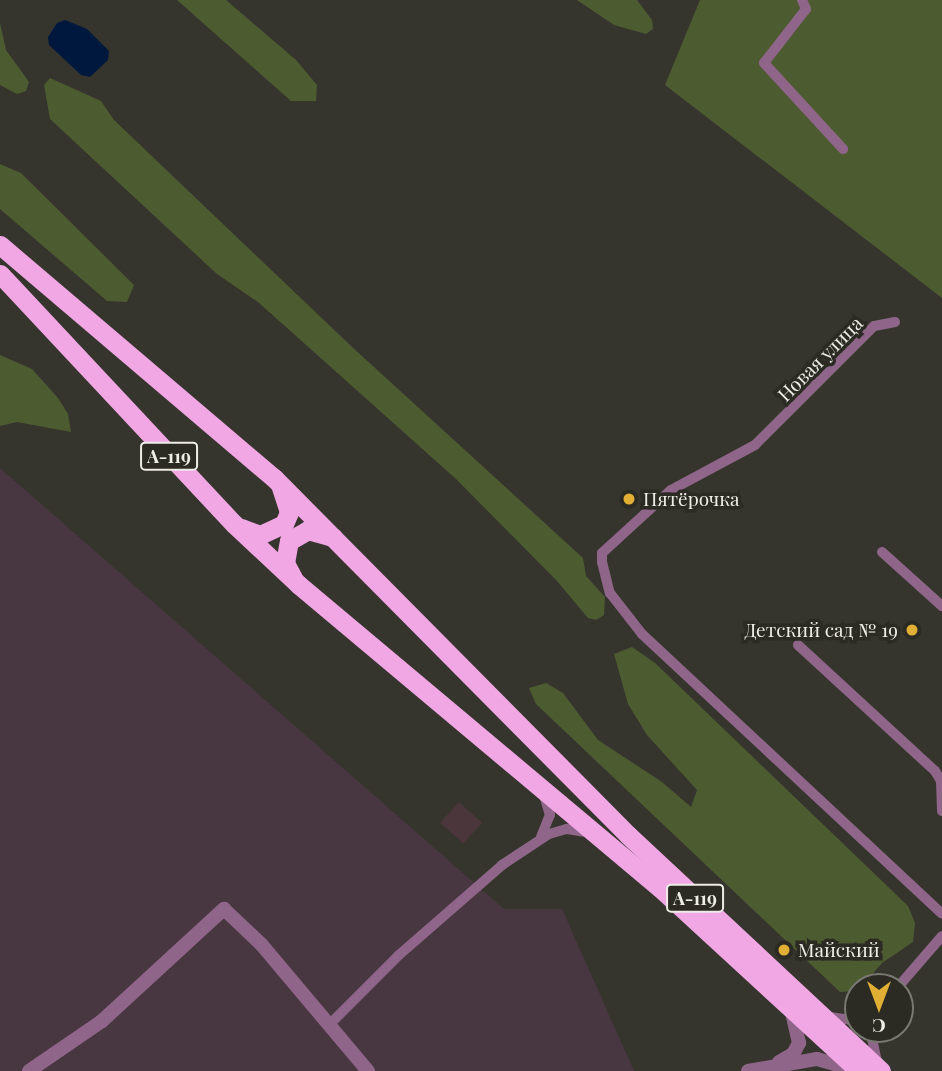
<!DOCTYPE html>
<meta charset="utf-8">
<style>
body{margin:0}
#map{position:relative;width:942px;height:1071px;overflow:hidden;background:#36352d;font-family:"Playfair Display",serif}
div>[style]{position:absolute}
.commercial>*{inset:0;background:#4a363b;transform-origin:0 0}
.industrial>*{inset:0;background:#483641}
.green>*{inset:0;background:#4d5b31}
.water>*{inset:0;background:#01183e}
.minor>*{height:10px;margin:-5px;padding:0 5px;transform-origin:5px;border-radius:5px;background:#8f6689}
.tertiary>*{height:14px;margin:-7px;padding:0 7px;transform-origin:7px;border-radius:7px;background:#8f6689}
.trunk>*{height:19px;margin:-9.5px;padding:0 9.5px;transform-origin:9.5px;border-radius:9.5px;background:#f0a7e4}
.dots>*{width:19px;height:19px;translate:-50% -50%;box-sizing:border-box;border:4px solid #2c2b23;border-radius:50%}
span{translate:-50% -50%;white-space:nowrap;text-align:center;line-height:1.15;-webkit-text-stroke:7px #2c2b23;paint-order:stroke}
.shield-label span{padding:2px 5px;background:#2c2b23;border:2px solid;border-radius:5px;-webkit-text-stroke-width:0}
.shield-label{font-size:18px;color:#edece7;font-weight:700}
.street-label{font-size:19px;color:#edece7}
.poi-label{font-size:19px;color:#edece7}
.left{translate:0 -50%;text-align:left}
.right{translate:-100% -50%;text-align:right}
.north{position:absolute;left:844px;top:973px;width:70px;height:70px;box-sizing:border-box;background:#2c2b23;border:2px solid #797871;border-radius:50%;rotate:180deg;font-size:19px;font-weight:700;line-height:28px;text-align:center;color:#edece7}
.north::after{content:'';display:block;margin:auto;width:24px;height:32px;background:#e1af34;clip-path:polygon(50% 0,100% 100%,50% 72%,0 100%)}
</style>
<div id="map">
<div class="commercial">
<i style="left:459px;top:802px;width:31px;height:28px;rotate:42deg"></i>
</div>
<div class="industrial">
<i style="clip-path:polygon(0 468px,504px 909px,562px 909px,634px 1071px,0 1071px)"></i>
</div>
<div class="green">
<i style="clip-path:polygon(177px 0,226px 0,296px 60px,317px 85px,316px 101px,291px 101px)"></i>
<i style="clip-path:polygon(577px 0,637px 0,652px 20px,653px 29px,646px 34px,614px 25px)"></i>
<i style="clip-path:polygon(700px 0,942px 0,942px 298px,665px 85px)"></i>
<i style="clip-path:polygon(0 23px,6px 50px,29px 82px,26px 91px,17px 94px,0 85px)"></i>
<i style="clip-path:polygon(50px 78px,101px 101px,114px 120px,351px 346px,583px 558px,586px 576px,605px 597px,604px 615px,596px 620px,588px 618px,557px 581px,456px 479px,258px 302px,217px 274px,50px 119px,44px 85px)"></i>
<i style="clip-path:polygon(0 164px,21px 173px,134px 285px,127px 302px,107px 301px,0 209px)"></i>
<i style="clip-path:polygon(0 355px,32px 369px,58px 398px,68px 414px,71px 432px,17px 422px,0 426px)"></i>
<i style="clip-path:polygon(632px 647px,655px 663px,908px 906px,915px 923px,913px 942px,882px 963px,858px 991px,840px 992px,536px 704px,529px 688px,546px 683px,563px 693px,598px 740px,662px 782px,691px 807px,697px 790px,647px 735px,628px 704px,614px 654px)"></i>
</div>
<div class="water">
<i style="clip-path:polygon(65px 20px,87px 29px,109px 51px,108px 60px,90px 77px,81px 75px,49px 45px,48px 37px,57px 23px)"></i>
</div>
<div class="minor">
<i style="left:802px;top:0;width:10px;rotate:66deg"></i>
<i style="left:806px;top:9px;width:68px;rotate:127.9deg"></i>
<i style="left:764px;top:63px;width:117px;rotate:47.4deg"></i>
<i style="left:895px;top:322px;width:21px;rotate:169deg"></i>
<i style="left:874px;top:326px;width:168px;rotate:135deg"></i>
<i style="left:755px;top:445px;width:95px;rotate:151.8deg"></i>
<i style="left:671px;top:490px;width:93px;rotate:137.6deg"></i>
<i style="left:602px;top:553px;width:9px;rotate:90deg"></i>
<i style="left:602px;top:562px;width:32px;rotate:76deg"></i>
<i style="left:610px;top:593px;width:52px;rotate:52deg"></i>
<i style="left:642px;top:634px;width:410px;rotate:43deg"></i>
<i style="left:882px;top:552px;width:81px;rotate:42deg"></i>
<i style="left:798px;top:645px;width:186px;rotate:42.6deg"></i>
<i style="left:935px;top:771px;width:12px;rotate:59deg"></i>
<i style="left:941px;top:781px;width:30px;rotate:88deg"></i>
<i style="left:541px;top:837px;width:24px;rotate:-68deg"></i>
<i style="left:550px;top:815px;width:21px;rotate:-107deg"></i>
<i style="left:898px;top:987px;width:67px;rotate:-49.2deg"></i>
<i style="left:830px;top:1017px;width:28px;rotate:8deg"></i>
<i style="left:328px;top:1026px;width:100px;rotate:-45deg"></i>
<i style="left:399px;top:955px;width:137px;rotate:-41.1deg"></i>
<i style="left:502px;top:865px;width:56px;rotate:-33.4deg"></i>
<i style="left:549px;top:834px;width:19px;rotate:-16deg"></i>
<i style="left:567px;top:829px;width:19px;rotate:9deg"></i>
<i style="left:870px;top:1029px;width:35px;rotate:78deg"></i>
</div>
<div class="tertiary">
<i style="left:779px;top:1062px;width:16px;rotate:-30deg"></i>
<i style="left:793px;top:1054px;width:13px;rotate:-61deg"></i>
<i style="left:799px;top:1043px;width:31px;rotate:-103deg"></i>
<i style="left:29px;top:1071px;width:88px;rotate:-34.4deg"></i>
<i style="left:102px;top:1021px;width:166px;rotate:-42.6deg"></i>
<i style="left:224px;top:909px;width:51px;rotate:43.4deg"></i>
<i style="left:261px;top:944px;width:166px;rotate:49.9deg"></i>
<i style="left:748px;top:1071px;width:70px;rotate:-9.9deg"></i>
<i style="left:817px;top:1059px;width:35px;rotate:16deg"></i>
</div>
<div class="trunk">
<i style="left:0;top:245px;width:360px;rotate:40.4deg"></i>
<i style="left:274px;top:478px;width:503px;rotate:45.24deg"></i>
<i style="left:628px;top:835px;width:346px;rotate:43deg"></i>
<i style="left:0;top:274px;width:342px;rotate:46.9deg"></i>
<i style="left:234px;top:524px;width:89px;rotate:43.2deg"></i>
<i style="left:299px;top:585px;width:470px;rotate:40deg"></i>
<i style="left:659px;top:887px;width:272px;rotate:42.6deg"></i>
<i style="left:241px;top:528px;width:20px;rotate:20deg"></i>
<i style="left:260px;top:535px;width:26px;rotate:-25deg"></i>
<i style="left:284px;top:524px;width:13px;rotate:-67deg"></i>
<i style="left:289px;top:512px;width:25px;rotate:-108deg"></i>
<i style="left:293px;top:578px;width:17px;rotate:-118deg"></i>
<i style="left:285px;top:563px;width:22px;rotate:-80deg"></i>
<i style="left:289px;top:541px;width:22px;rotate:-30deg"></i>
<i style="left:308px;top:530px;width:26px;rotate:16deg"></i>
</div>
<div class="dots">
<i style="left:629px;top:499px;background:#e1af34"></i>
<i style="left:912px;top:630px;background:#e1af34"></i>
<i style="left:784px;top:950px;background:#e1af34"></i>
</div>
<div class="shield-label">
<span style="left:169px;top:456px">А-119</span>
<span style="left:695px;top:898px">А-119</span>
</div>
<div class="street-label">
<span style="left:820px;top:359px;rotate:-45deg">Новая улица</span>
</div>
<div class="poi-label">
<span class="left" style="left:643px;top:499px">Пятёрочка</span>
<span class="right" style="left:898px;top:630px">Детский сад № 19</span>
<span class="left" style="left:798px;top:950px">Майский</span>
</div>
<div class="north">С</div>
</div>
